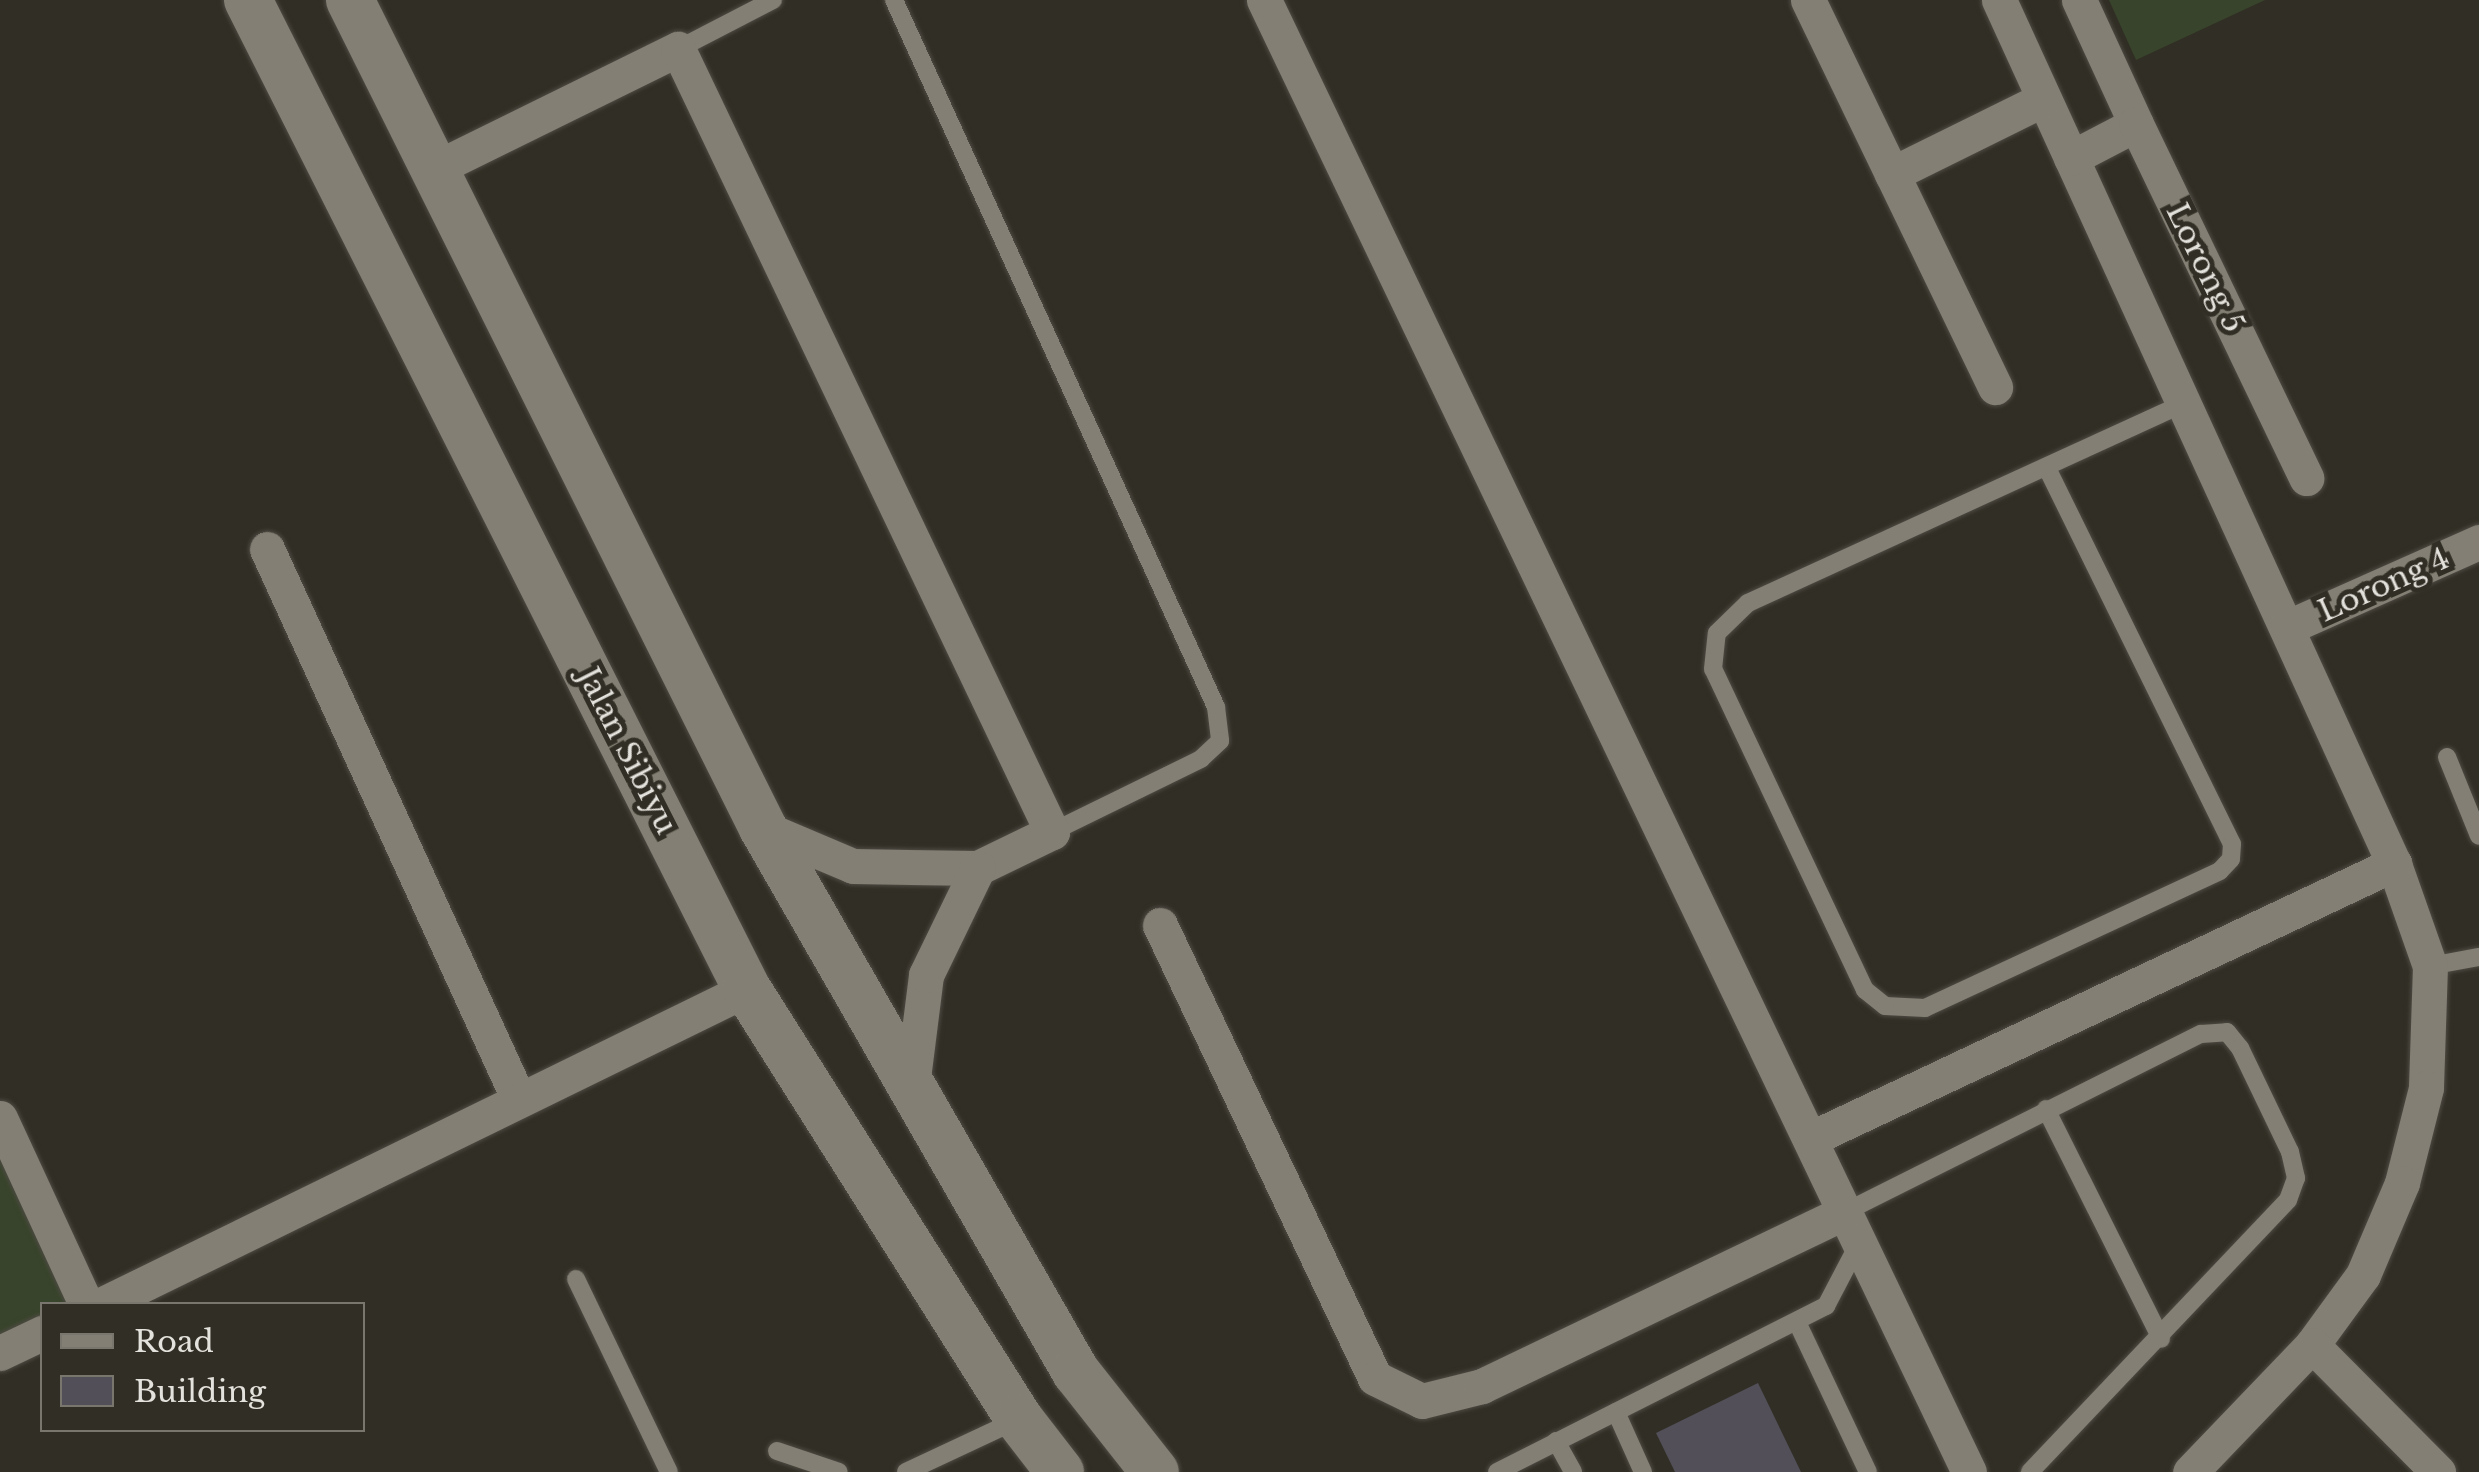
<!DOCTYPE html>
<style>
body{margin:0}
#map{position:relative;width:2479px;height:1472px;overflow:hidden;background:#312e25;font-family:"Libre Baskerville",serif}
div>[style]{position:absolute}
.green>*{inset:0;background:#38442b}
.building>*{inset:0;background:#524f59}
.roads{filter:drop-shadow(0 0 2px #4e4b44) drop-shadow(0 0 2px #4e4b44)}
.service>*{height:18px;margin:-9px;padding:0 9px;transform-origin:9px;border-radius:9px;background:#837f74}
.minor>*{height:35px;margin:-17.5px;padding:0 17.5px;transform-origin:17.5px;border-radius:17.5px;background:#837f74}
.secondary>*{height:48px;margin:-24px;padding:0 24px;transform-origin:24px;border-radius:24px;background:#837f74}
span{translate:-50% -50%;white-space:nowrap;text-align:center;line-height:1.15;-webkit-text-stroke:10px #312e25;paint-order:stroke}
.street-label{font-size:30px;color:#e4e2dc}
.legend{position:absolute;left:40px;top:1302px;width:325px;height:130px;box-sizing:border-box;background:#312e25;border:2px solid #79766e;margin:0;padding:12px 18px;list-style:none;font-size:30px;color:#e4e2dc}
.legend li{display:flex;align-items:center;gap:20px;height:50px}
.legend b{width:50px;border:2px solid #79766e}
</style>
<div id="map">
<div class="green">
<i style="clip-path:polygon(2109px 0,2265px 0,2136px 60px)"></i>
<i style="clip-path:polygon(0 1155px,68px 1303px,42px 1304px,42px 1316px,0 1337px)"></i>
</div>
<div class="building">
<i style="clip-path:polygon(1758px 1383px,1801px 1472px,1675px 1472px,1656px 1433px)"></i>
</div>
<div class="roads">
<div class="service">
<i style="left:894px;top:0;width:777px;rotate:65.51deg"></i>
<i style="left:1216px;top:707px;width:34px;rotate:83deg"></i>
<i style="left:1220px;top:741px;width:26px;rotate:137deg"></i>
<i style="left:1201px;top:759px;width:166px;rotate:153.9deg"></i>
<i style="left:678px;top:49px;width:107px;rotate:-27.3deg"></i>
<i style="left:2047px;top:468px;width:419px;rotate:63.8deg"></i>
<i style="left:2232px;top:844px;width:15px;rotate:94deg"></i>
<i style="left:2231px;top:859px;width:16px;rotate:133deg"></i>
<i style="left:2220px;top:871px;width:325px;rotate:155.1deg"></i>
<i style="left:1925px;top:1008px;width:40px;rotate:-177.1deg"></i>
<i style="left:1885px;top:1006px;width:26px;rotate:-141deg"></i>
<i style="left:1865px;top:990px;width:355px;rotate:-115.3deg"></i>
<i style="left:1713px;top:669px;width:36px;rotate:-84deg"></i>
<i style="left:1717px;top:633px;width:43px;rotate:-44.1deg"></i>
<i style="left:1748px;top:603px;width:480px;rotate:-24.6deg"></i>
<i style="left:2447px;top:757px;width:85px;rotate:67.9deg"></i>
<i style="left:2430px;top:966px;width:50px;rotate:-10.4deg"></i>
<i style="left:2046px;top:1109px;width:257px;rotate:63.4deg"></i>
<i style="left:1845px;top:1212px;width:398px;rotate:-26.6deg"></i>
<i style="left:2201px;top:1034px;width:26px;rotate:-4deg"></i>
<i style="left:2227px;top:1032px;width:21px;rotate:51deg"></i>
<i style="left:2240px;top:1048px;width:115px;rotate:64.3deg"></i>
<i style="left:2290px;top:1152px;width:27px;rotate:77deg"></i>
<i style="left:2296px;top:1178px;width:23px;rotate:110deg"></i>
<i style="left:2288px;top:1200px;width:375px;rotate:133.5deg"></i>
<i style="left:576px;top:1279px;width:214px;rotate:64.3deg"></i>
<i style="left:1797px;top:1322px;width:166px;rotate:64.7deg"></i>
<i style="left:1616px;top:1412px;width:66px;rotate:65.8deg"></i>
<i style="left:1556px;top:1441px;width:35px;rotate:61deg"></i>
<i style="left:777px;top:1451px;width:65px;rotate:18.7deg"></i>
<i style="left:906px;top:1472px;width:125px;rotate:-25.1deg"></i>
<i style="left:1497px;top:1472px;width:369px;rotate:-26.8deg"></i>
<i style="left:1826px;top:1306px;width:71px;rotate:-62.4deg"></i>
</div>
<div class="minor">
<i style="left:1264px;top:0;width:1632px;rotate:64.41deg"></i>
<i style="left:1808px;top:0;width:430px;rotate:64.2deg"></i>
<i style="left:1999px;top:0;width:950px;rotate:65.43deg"></i>
<i style="left:2394px;top:864px;width:108px;rotate:70.6deg"></i>
<i style="left:2430px;top:966px;width:122px;rotate:91.9deg"></i>
<i style="left:2426px;top:1088px;width:98px;rotate:104.2deg"></i>
<i style="left:2402px;top:1183px;width:100px;rotate:113deg"></i>
<i style="left:2363px;top:1275px;width:87px;rotate:126.1deg"></i>
<i style="left:2312px;top:1345px;width:176px;rotate:133.8deg"></i>
<i style="left:2079px;top:0;width:136px;rotate:65.3deg"></i>
<i style="left:2071px;top:158px;width:73px;rotate:-27.6deg"></i>
<i style="left:2136px;top:124px;width:393px;rotate:64.3deg"></i>
<i style="left:436px;top:168px;width:270px;rotate:-26.2deg"></i>
<i style="left:678px;top:49px;width:868px;rotate:64.47deg"></i>
<i style="left:1052px;top:832px;width:82px;rotate:154.1deg"></i>
<i style="left:978px;top:868px;width:125px;rotate:-179.1deg"></i>
<i style="left:853px;top:866px;width:98px;rotate:-157.1deg"></i>
<i style="left:1892px;top:174px;width:169px;rotate:-26.3deg"></i>
<i style="left:267px;top:549px;width:606px;rotate:65.42deg"></i>
<i style="left:2288px;top:627px;width:209px;rotate:-24deg"></i>
<i style="left:1160px;top:925px;width:501px;rotate:64.61deg"></i>
<i style="left:1375px;top:1378px;width:52px;rotate:26.1deg"></i>
<i style="left:1422px;top:1401px;width:62px;rotate:-14deg"></i>
<i style="left:1482px;top:1386px;width:403px;rotate:-25.6deg"></i>
<i style="left:911px;top:1094px;width:120px;rotate:-82.8deg"></i>
<i style="left:926px;top:975px;width:119px;rotate:-64.1deg"></i>
<i style="left:0;top:1118px;width:205px;rotate:65.2deg"></i>
<i style="left:1810px;top:1139px;width:646px;rotate:-25.22deg"></i>
<i style="left:103px;top:1304px;width:717px;rotate:-26.06deg"></i>
<i style="left:2312px;top:1345px;width:179px;rotate:45.2deg"></i>
<i style="left:0;top:1353px;width:47px;rotate:-25.5deg"></i>
</div>
<div class="secondary">
<i style="left:248px;top:0;width:1108px;rotate:63.23deg"></i>
<i style="left:747px;top:989px;width:509px;rotate:57.68deg"></i>
<i style="left:1019px;top:1419px;width:67px;rotate:52.3deg"></i>
<i style="left:350px;top:0;width:925px;rotate:63.49deg"></i>
<i style="left:763px;top:828px;width:628px;rotate:60.09deg"></i>
<i style="left:1076px;top:1372px;width:127px;rotate:51.7deg"></i>
</div>
</div>
<div class="street-label">
<span style="left:2205px;top:268px;rotate:64deg">Lorong 5</span>
<span style="left:2384px;top:585px;rotate:-24deg">Lorong 4</span>
<span style="left:627px;top:751px;rotate:63deg">Jalan Sibiyu</span>
</div>
<ul class="legend">
<li><b style="height:12px;background:#837f74"></b>Road</li>
<li><b style="height:28px;background:#524f59"></b>Building</li>
</ul>
</div>
